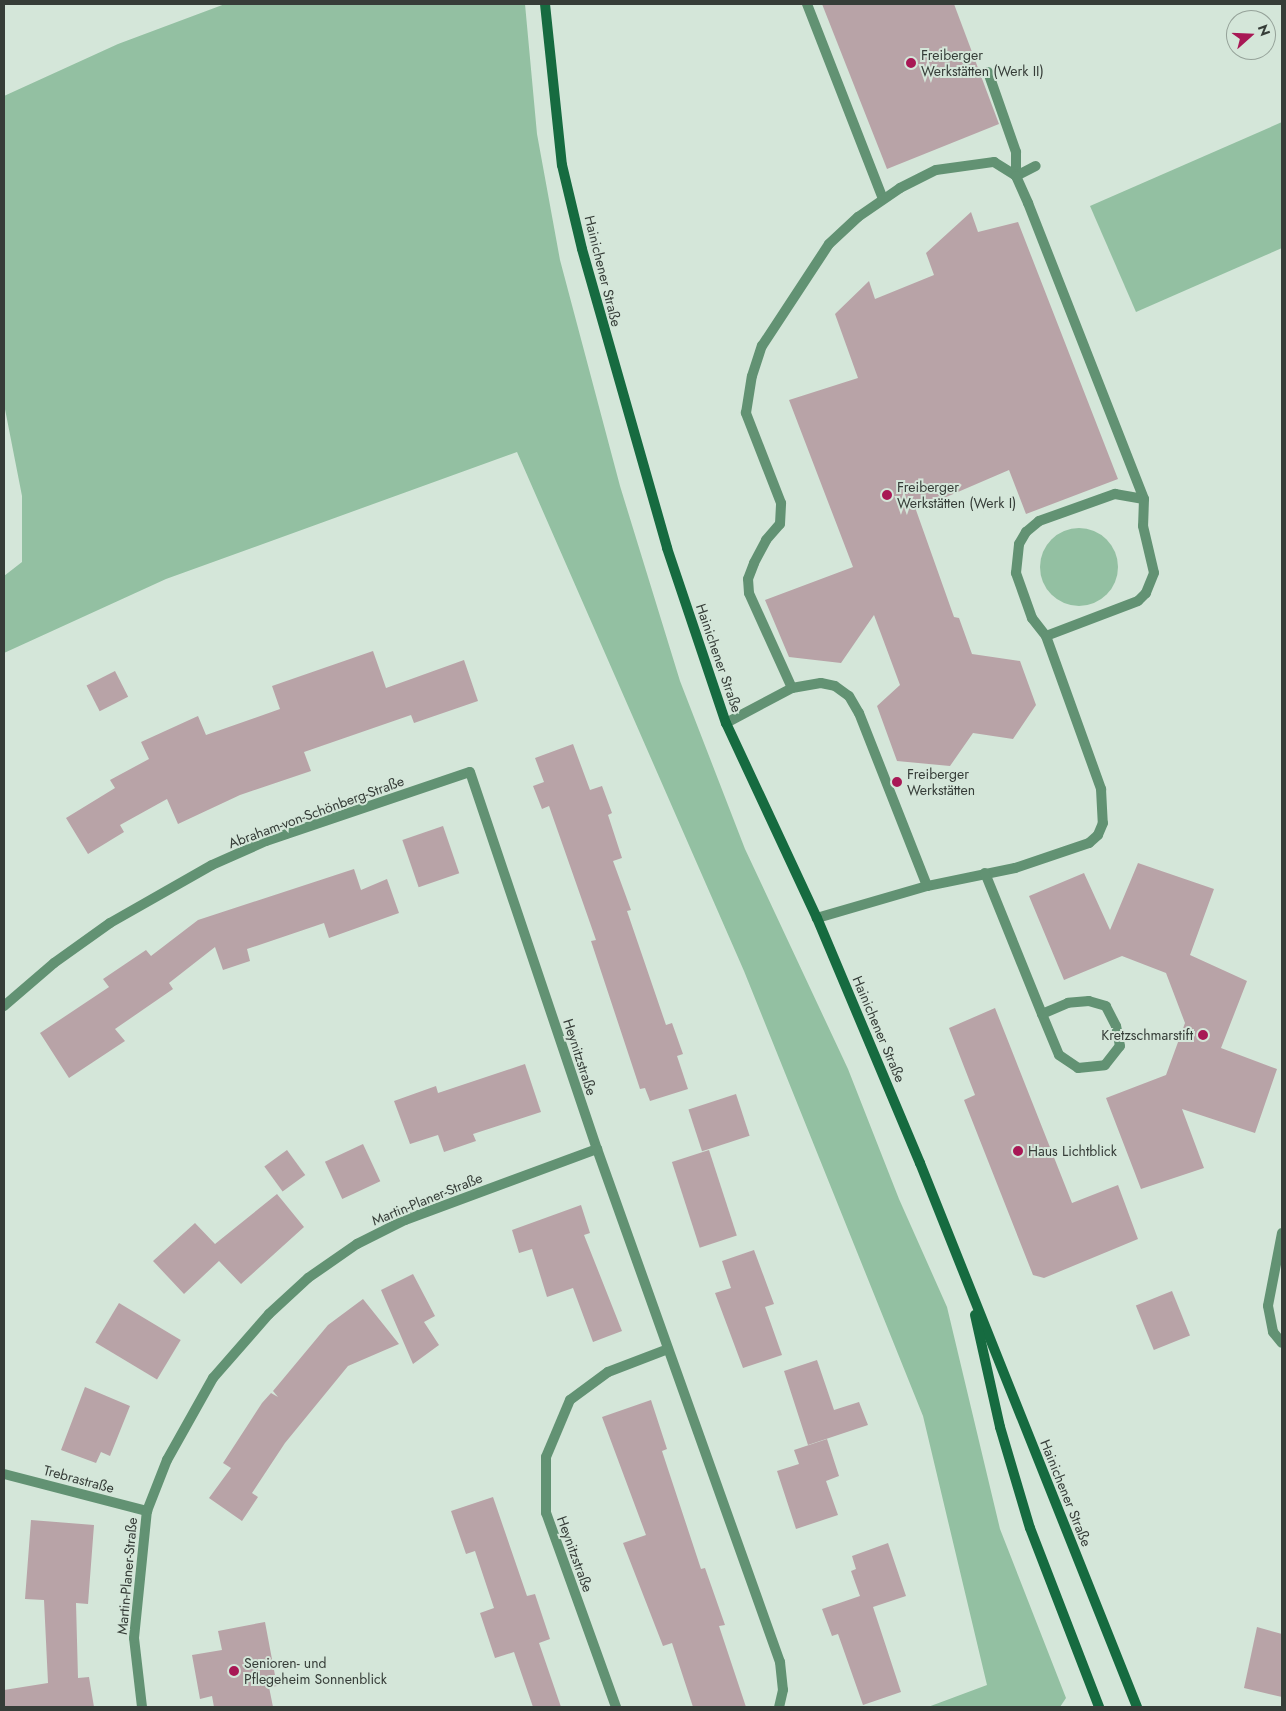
<!DOCTYPE html>
<meta charset="utf-8">
<style>
body{margin:0}
#map{position:relative;width:1286px;height:1711px;overflow:hidden;background:#d4e6d9;font-family:Jost,sans-serif}
div>[style]{position:absolute}
.green>*{inset:0;background:#93c0a2}
.round{border-radius:50%}
.building>*{inset:0;background:#b8a3a7;transform-origin:0 0}
.lane>*{height:10px;margin:-5px;padding:0 5px;transform-origin:5px;border-radius:5px;background:#629273}
.street>*{height:10px;margin:-5px;padding:0 5px;transform-origin:5px;border-radius:5px;background:#629273}
.secondary>*{height:10px;margin:-5px;padding:0 5px;transform-origin:5px;border-radius:5px;background:#166b40}
.dots>*{width:14px;height:14px;translate:-50% -50%;box-sizing:border-box;border:2px solid #d4e6d9;border-radius:50%}
span{translate:-50% -50%;white-space:nowrap;text-align:center;line-height:1.15;-webkit-text-stroke:4px #d4e6d9;paint-order:stroke}
.poi-label{font-size:14px;color:#363d38}
.left{translate:0 -50%;text-align:left}
.right{translate:-100% -50%;text-align:right}
.street-label{font-size:14px;color:#363d38}
.frame{position:absolute;inset:0;border:5px solid #363d38;pointer-events:none}
.north{position:absolute;left:1226px;top:10px;width:50px;height:50px;box-sizing:border-box;background:#d4e6d9;border:1px solid #95a299;border-radius:50%;rotate:70deg;font-size:14px;font-weight:700;line-height:20px;text-align:center;color:#363d38}
.north::after{content:'';display:block;margin:auto;width:18px;height:22px;background:#a81855;clip-path:polygon(50% 0,100% 100%,50% 72%,0 100%)}
</style>
<div id="map">
<div class="green">
<i style="clip-path:polygon(225px 4px,525px 4px,537px 134px,560px 260px,620px 486px,680px 681px,745px 849px,848px 1069px,899px 1199px,947px 1307px,1000px 1529px,1066px 1698px,1060px 1707px,928px 1707px,987px 1685px,923px 1416px,744px 971px,517px 452px,166px 579px,4px 653px,4px 576px,22px 562px,22px 496px,4px 404px,4px 96px,118px 44px)"></i>
<i style="clip-path:polygon(1282px 122px,1282px 248px,1136px 312px,1090px 206px)"></i>
<i class="round" style="left:1040px;top:528px;width:78px;height:78px"></i>
</div>
<div class="building">
<i style="clip-path:polygon(822px 4px,954px 4px,999px 124px,887px 169px)"></i>
<i style="clip-path:polygon(971px 212px,978px 232px,1018px 222px,1118px 479px,1026px 514px,1009px 470px,916px 510px,954px 617px,959px 618px,972px 654px,1020px 661px,1036px 705px,1013px 739px,973px 733px,950px 766px,897px 761px,877px 706px,900px 685px,874px 615px,841px 663px,789px 657px,765px 600px,853px 567px,789px 400px,858px 378px,835px 314px,869px 281px,875px 299px,934px 275px,926px 253px)"></i>
<i style="clip-path:polygon(373px 651px,386px 688px,464px 660px,478px 701px,414px 723px,411px 715px,304px 752px,311px 771px,240px 795px,178px 824px,167px 799px,120px 825px,124px 832px,88px 854px,66px 818px,115px 788px,110px 780px,149px 759px,141px 742px,198px 716px,206px 735px,280px 709px,272px 686px)"></i>
<i style="left:115px;top:671px;width:29px;height:32px;rotate:63deg"></i>
<i style="clip-path:polygon(573px 744px,590px 790px,602px 786px,612px 813px,608px 815px,622px 858px,613px 861px,631px 910px,627px 911px,666px 1025px,672px 1023px,683px 1054px,677px 1056px,688px 1089px,650px 1101px,645px 1088px,640px 1089px,591px 941px,596px 940px,549px 806px,542px 809px,533px 786px,544px 782px,535px 758px)"></i>
<i style="left:443px;top:826px;width:50px;height:43px;rotate:71deg"></i>
<i style="clip-path:polygon(1138px 863px,1214px 889px,1190px 955px,1247px 981px,1221px 1048px,1277px 1069px,1255px 1133px,1182px 1109px,1204px 1168px,1141px 1189px,1106px 1098px,1166px 1075px,1185px 1023px,1166px 973px,1122px 956px,1064px 980px,1029px 896px,1084px 873px,1110px 930px)"></i>
<i style="clip-path:polygon(354px 869px,361px 890px,387px 879px,399px 913px,329px 938px,324px 923px,247px 949px,250px 961px,223px 970px,215px 947px,169px 983px,173px 989px,115px 1029px,125px 1041px,69px 1078px,40px 1033px,109px 987px,103px 979px,146px 950px,151px 956px,198px 920px)"></i>
<i style="clip-path:polygon(995px 1008px,1072px 1203px,1118px 1185px,1138px 1239px,1044px 1278px,1033px 1275px,964px 1100px,975px 1095px,949px 1028px)"></i>
<i style="clip-path:polygon(525px 1064px,541px 1112px,473px 1134px,476px 1141px,444px 1152px,438px 1135px,410px 1144px,394px 1101px,436px 1086px,438px 1093px)"></i>
<i style="left:736px;top:1094px;width:44px;height:50px;rotate:72deg"></i>
<i style="left:363px;top:1144px;width:41px;height:42px;rotate:65deg"></i>
<i style="left:287px;top:1150px;width:31px;height:28px;rotate:54deg"></i>
<i style="left:709px;top:1150px;width:90px;height:39px;rotate:72deg"></i>
<i style="clip-path:polygon(277px 1194px,304px 1227px,241px 1284px,219px 1261px,184px 1294px,153px 1261px,195px 1223px,215px 1244px)"></i>
<i style="clip-path:polygon(581px 1205px,590px 1233px,584px 1235px,622px 1331px,593px 1342px,573px 1288px,547px 1297px,532px 1249px,519px 1253px,512px 1230px)"></i>
<i style="clip-path:polygon(754px 1250px,774px 1304px,765px 1307px,782px 1355px,743px 1368px,715px 1293px,731px 1288px,722px 1261px)"></i>
<i style="clip-path:polygon(413px 1274px,435px 1316px,424px 1322px,439px 1345px,413px 1364px,381px 1290px)"></i>
<i style="left:1172px;top:1291px;width:48px;height:39px;rotate:68deg"></i>
<i style="clip-path:polygon(363px 1299px,399px 1344px,348px 1366px,285px 1443px,252px 1493px,258px 1497px,242px 1521px,209px 1498px,231px 1468px,223px 1463px,262px 1403px,271px 1393px,278px 1397px,273px 1391px,328px 1325px)"></i>
<i style="left:119px;top:1303px;width:72px;height:46px;rotate:31deg"></i>
<i style="clip-path:polygon(817px 1360px,834px 1410px,859px 1402px,868px 1425px,808px 1445px,784px 1371px)"></i>
<i style="clip-path:polygon(85px 1387px,130px 1406px,110px 1456px,101px 1452px,96px 1463px,61px 1450px)"></i>
<i style="clip-path:polygon(651px 1400px,667px 1449px,662px 1451px,701px 1569px,705px 1568px,725px 1625px,719px 1626px,746px 1707px,693px 1707px,672px 1643px,663px 1646px,623px 1543px,646px 1535px,602px 1417px)"></i>
<i style="clip-path:polygon(827px 1439px,839px 1476px,826px 1481px,838px 1515px,796px 1529px,777px 1471px,799px 1464px,794px 1450px)"></i>
<i style="clip-path:polygon(493px 1497px,527px 1596px,535px 1594px,550px 1639px,539px 1643px,561px 1707px,533px 1707px,514px 1652px,495px 1658px,480px 1613px,494px 1608px,475px 1551px,466px 1554px,451px 1511px)"></i>
<i style="clip-path:polygon(31px 1520px,94px 1525px,88px 1604px,76px 1603px,78px 1678px,89px 1677px,94px 1707px,4px 1707px,4px 1690px,48px 1683px,44px 1600px,25px 1599px)"></i>
<i style="clip-path:polygon(888px 1543px,906px 1596px,873px 1607px,901px 1692px,863px 1705px,838px 1634px,832px 1636px,822px 1609px,860px 1596px,851px 1571px,856px 1569px,852px 1556px)"></i>
<i style="clip-path:polygon(265px 1622px,277px 1686px,269px 1687px,273px 1707px,214px 1707px,212px 1696px,200px 1699px,192px 1655px,222px 1650px,218px 1631px)"></i>
<i style="clip-path:polygon(1257px 1627px,1282px 1634px,1282px 1697px,1244px 1688px)"></i>
</div>
<div class="lane">
<i style="left:807px;top:4px;width:209px;rotate:68.7deg"></i>
<i style="left:988px;top:72px;width:85px;rotate:70.7deg"></i>
<i style="left:1016px;top:152px;width:24px;rotate:90deg"></i>
<i style="left:1016px;top:176px;width:22px;rotate:-27deg"></i>
<i style="left:1046px;top:636px;width:23px;rotate:-128deg"></i>
<i style="left:1032px;top:618px;width:48px;rotate:-109.6deg"></i>
<i style="left:1016px;top:573px;width:29px;rotate:-84deg"></i>
<i style="left:1019px;top:544px;width:14px;rotate:-60deg"></i>
<i style="left:1026px;top:532px;width:17px;rotate:-40deg"></i>
<i style="left:1039px;top:521px;width:81px;rotate:-19.6deg"></i>
<i style="left:1115px;top:494px;width:29px;rotate:10deg"></i>
<i style="left:792px;top:688px;width:104px;rotate:-114.4deg"></i>
<i style="left:749px;top:593px;width:14px;rotate:-94deg"></i>
<i style="left:748px;top:579px;width:17px;rotate:-69deg"></i>
<i style="left:754px;top:563px;width:26px;rotate:-62deg"></i>
<i style="left:766px;top:540px;width:21px;rotate:-49deg"></i>
<i style="left:780px;top:524px;width:21px;rotate:-87deg"></i>
<i style="left:781px;top:503px;width:97px;rotate:-111.3deg"></i>
<i style="left:746px;top:413px;width:37px;rotate:-81deg"></i>
<i style="left:752px;top:376px;width:32px;rotate:-72deg"></i>
<i style="left:762px;top:346px;width:122px;rotate:-56.7deg"></i>
<i style="left:829px;top:244px;width:40px;rotate:-43deg"></i>
<i style="left:858px;top:217px;width:51px;rotate:-34.6deg"></i>
<i style="left:900px;top:188px;width:40px;rotate:-26.6deg"></i>
<i style="left:936px;top:170px;width:59px;rotate:-7.9deg"></i>
<i style="left:994px;top:162px;width:26px;rotate:32deg"></i>
<i style="left:1016px;top:176px;width:30px;rotate:66deg"></i>
<i style="left:1028px;top:203px;width:318px;rotate:68.6deg"></i>
<i style="left:1144px;top:499px;width:27px;rotate:92deg"></i>
<i style="left:1143px;top:526px;width:48px;rotate:76.8deg"></i>
<i style="left:1154px;top:573px;width:22px;rotate:112deg"></i>
<i style="left:1146px;top:593px;width:11px;rotate:135deg"></i>
<i style="left:1138px;top:601px;width:98px;rotate:159.2deg"></i>
<i style="left:1046px;top:636px;width:163px;rotate:70.2deg"></i>
<i style="left:1101px;top:789px;width:34px;rotate:87deg"></i>
<i style="left:1103px;top:823px;width:13px;rotate:113deg"></i>
<i style="left:1098px;top:835px;width:12px;rotate:138deg"></i>
<i style="left:1089px;top:843px;width:78px;rotate:161.3deg"></i>
<i style="left:1015px;top:868px;width:90px;rotate:168.4deg"></i>
<i style="left:927px;top:886px;width:115px;rotate:163.8deg"></i>
<i style="left:726px;top:723px;width:75px;rotate:-27.9deg"></i>
<i style="left:792px;top:688px;width:29px;rotate:-10deg"></i>
<i style="left:821px;top:683px;width:14px;rotate:12deg"></i>
<i style="left:835px;top:686px;width:17px;rotate:36deg"></i>
<i style="left:849px;top:696px;width:20px;rotate:60deg"></i>
<i style="left:859px;top:713px;width:186px;rotate:68.5deg"></i>
<i style="left:985px;top:873px;width:152px;rotate:68deg"></i>
<i style="left:1042px;top:1014px;width:44px;rotate:67.5deg"></i>
<i style="left:1059px;top:1055px;width:23px;rotate:34deg"></i>
<i style="left:1078px;top:1068px;width:27px;rotate:-6deg"></i>
<i style="left:1105px;top:1065px;width:24px;rotate:-52deg"></i>
<i style="left:1120px;top:1046px;width:20px;rotate:-101deg"></i>
<i style="left:1116px;top:1026px;width:22px;rotate:-117deg"></i>
<i style="left:1106px;top:1006px;width:18px;rotate:-164deg"></i>
<i style="left:1089px;top:1001px;width:21px;rotate:175deg"></i>
<i style="left:1068px;top:1003px;width:28px;rotate:157deg"></i>
</div>
<div class="street">
<i style="left:4px;top:1006px;width:66px;rotate:-40.7deg"></i>
<i style="left:54px;top:963px;width:69px;rotate:-35.5deg"></i>
<i style="left:110px;top:923px;width:117px;rotate:-29.6deg"></i>
<i style="left:212px;top:865px;width:59px;rotate:-24deg"></i>
<i style="left:266px;top:841px;width:215px;rotate:-18.7deg"></i>
<i style="left:470px;top:772px;width:398px;rotate:71.4deg"></i>
<i style="left:597px;top:1149px;width:545px;rotate:70.37deg"></i>
<i style="left:780px;top:1662px;width:28px;rotate:84deg"></i>
<i style="left:783px;top:1690px;width:17px;rotate:103deg"></i>
<i style="left:1282px;top:1233px;width:74px;rotate:100.9deg"></i>
<i style="left:1268px;top:1306px;width:26px;rotate:79deg"></i>
<i style="left:1273px;top:1332px;width:14px;rotate:51deg"></i>
<i style="left:4px;top:1474px;width:148px;rotate:14.5deg"></i>
<i style="left:142px;top:1707px;width:69px;rotate:-96.6deg"></i>
<i style="left:134px;top:1638px;width:128px;rotate:-84.2deg"></i>
<i style="left:147px;top:1511px;width:55px;rotate:-68.6deg"></i>
<i style="left:167px;top:1460px;width:94px;rotate:-60.7deg"></i>
<i style="left:213px;top:1378px;width:85px;rotate:-48.8deg"></i>
<i style="left:269px;top:1314px;width:53px;rotate:-42.7deg"></i>
<i style="left:308px;top:1278px;width:60px;rotate:-34.8deg"></i>
<i style="left:357px;top:1244px;width:54px;rotate:-26.6deg"></i>
<i style="left:405px;top:1220px;width:205px;rotate:-20.3deg"></i>
<i style="left:616px;top:1707px;width:206px;rotate:-109.8deg"></i>
<i style="left:546px;top:1513px;width:56px;rotate:-90deg"></i>
<i style="left:546px;top:1457px;width:62px;rotate:-67.2deg"></i>
<i style="left:570px;top:1400px;width:47px;rotate:-36.4deg"></i>
<i style="left:608px;top:1372px;width:64px;rotate:-21deg"></i>
</div>
<div class="secondary">
<i style="left:545px;top:4px;width:162px;rotate:84deg"></i>
<i style="left:562px;top:165px;width:86px;rotate:76.6deg"></i>
<i style="left:582px;top:249px;width:311px;rotate:74.1deg"></i>
<i style="left:667px;top:548px;width:185px;rotate:71.4deg"></i>
<i style="left:726px;top:723px;width:215px;rotate:65deg"></i>
<i style="left:817px;top:918px;width:266px;rotate:67.2deg"></i>
<i style="left:920px;top:1163px;width:586px;rotate:68.25deg"></i>
<i style="left:975px;top:1315px;width:115px;rotate:77.4deg"></i>
<i style="left:1000px;top:1427px;width:105px;rotate:73.5deg"></i>
<i style="left:1030px;top:1528px;width:192px;rotate:68.9deg"></i>
</div>
<div class="dots">
<i style="left:911px;top:63px;background:#a81855"></i>
<i style="left:887px;top:495px;background:#a81855"></i>
<i style="left:897px;top:782px;background:#a81855"></i>
<i style="left:1203px;top:1035px;background:#a81855"></i>
<i style="left:1018px;top:1151px;background:#a81855"></i>
<i style="left:234px;top:1671px;background:#a81855"></i>
</div>
<div class="poi-label">
<span class="left" style="left:921px;top:63px">Freiberger<br>Werkstätten (Werk II)</span>
<span class="left" style="left:897px;top:495px">Freiberger<br>Werkstätten (Werk I)</span>
<span class="left" style="left:907px;top:782px">Freiberger<br>Werkstätten</span>
<span class="right" style="left:1193px;top:1035px">Kretzschmarstift</span>
<span class="left" style="left:1028px;top:1151px">Haus Lichtblick</span>
<span class="left" style="left:244px;top:1671px">Senioren- und<br>Pflegeheim Sonnenblick</span>
</div>
<div class="street-label">
<span style="left:603px;top:271px;rotate:76deg">Hainichener Straße</span>
<span style="left:719px;top:658px;rotate:71deg">Hainichener Straße</span>
<span style="left:316px;top:812px;rotate:-20deg">Abraham-von-Schönberg-Straße</span>
<span style="left:879px;top:1029px;rotate:67deg">Hainichener Straße</span>
<span style="left:580px;top:1057px;rotate:72deg">Heynitzstraße</span>
<span style="left:427px;top:1199px;rotate:-22deg">Martin-Planer-Straße</span>
<span style="left:79px;top:1479px;rotate:15deg">Trebrastraße</span>
<span style="left:1066px;top:1493px;rotate:68deg">Hainichener Straße</span>
<span style="left:575px;top:1554px;rotate:70deg">Heynitzstraße</span>
<span style="left:127px;top:1576px;rotate:-85deg">Martin-Planer-Straße</span>
</div>
<div class="frame"></div>
<div class="north">N</div>
</div>
